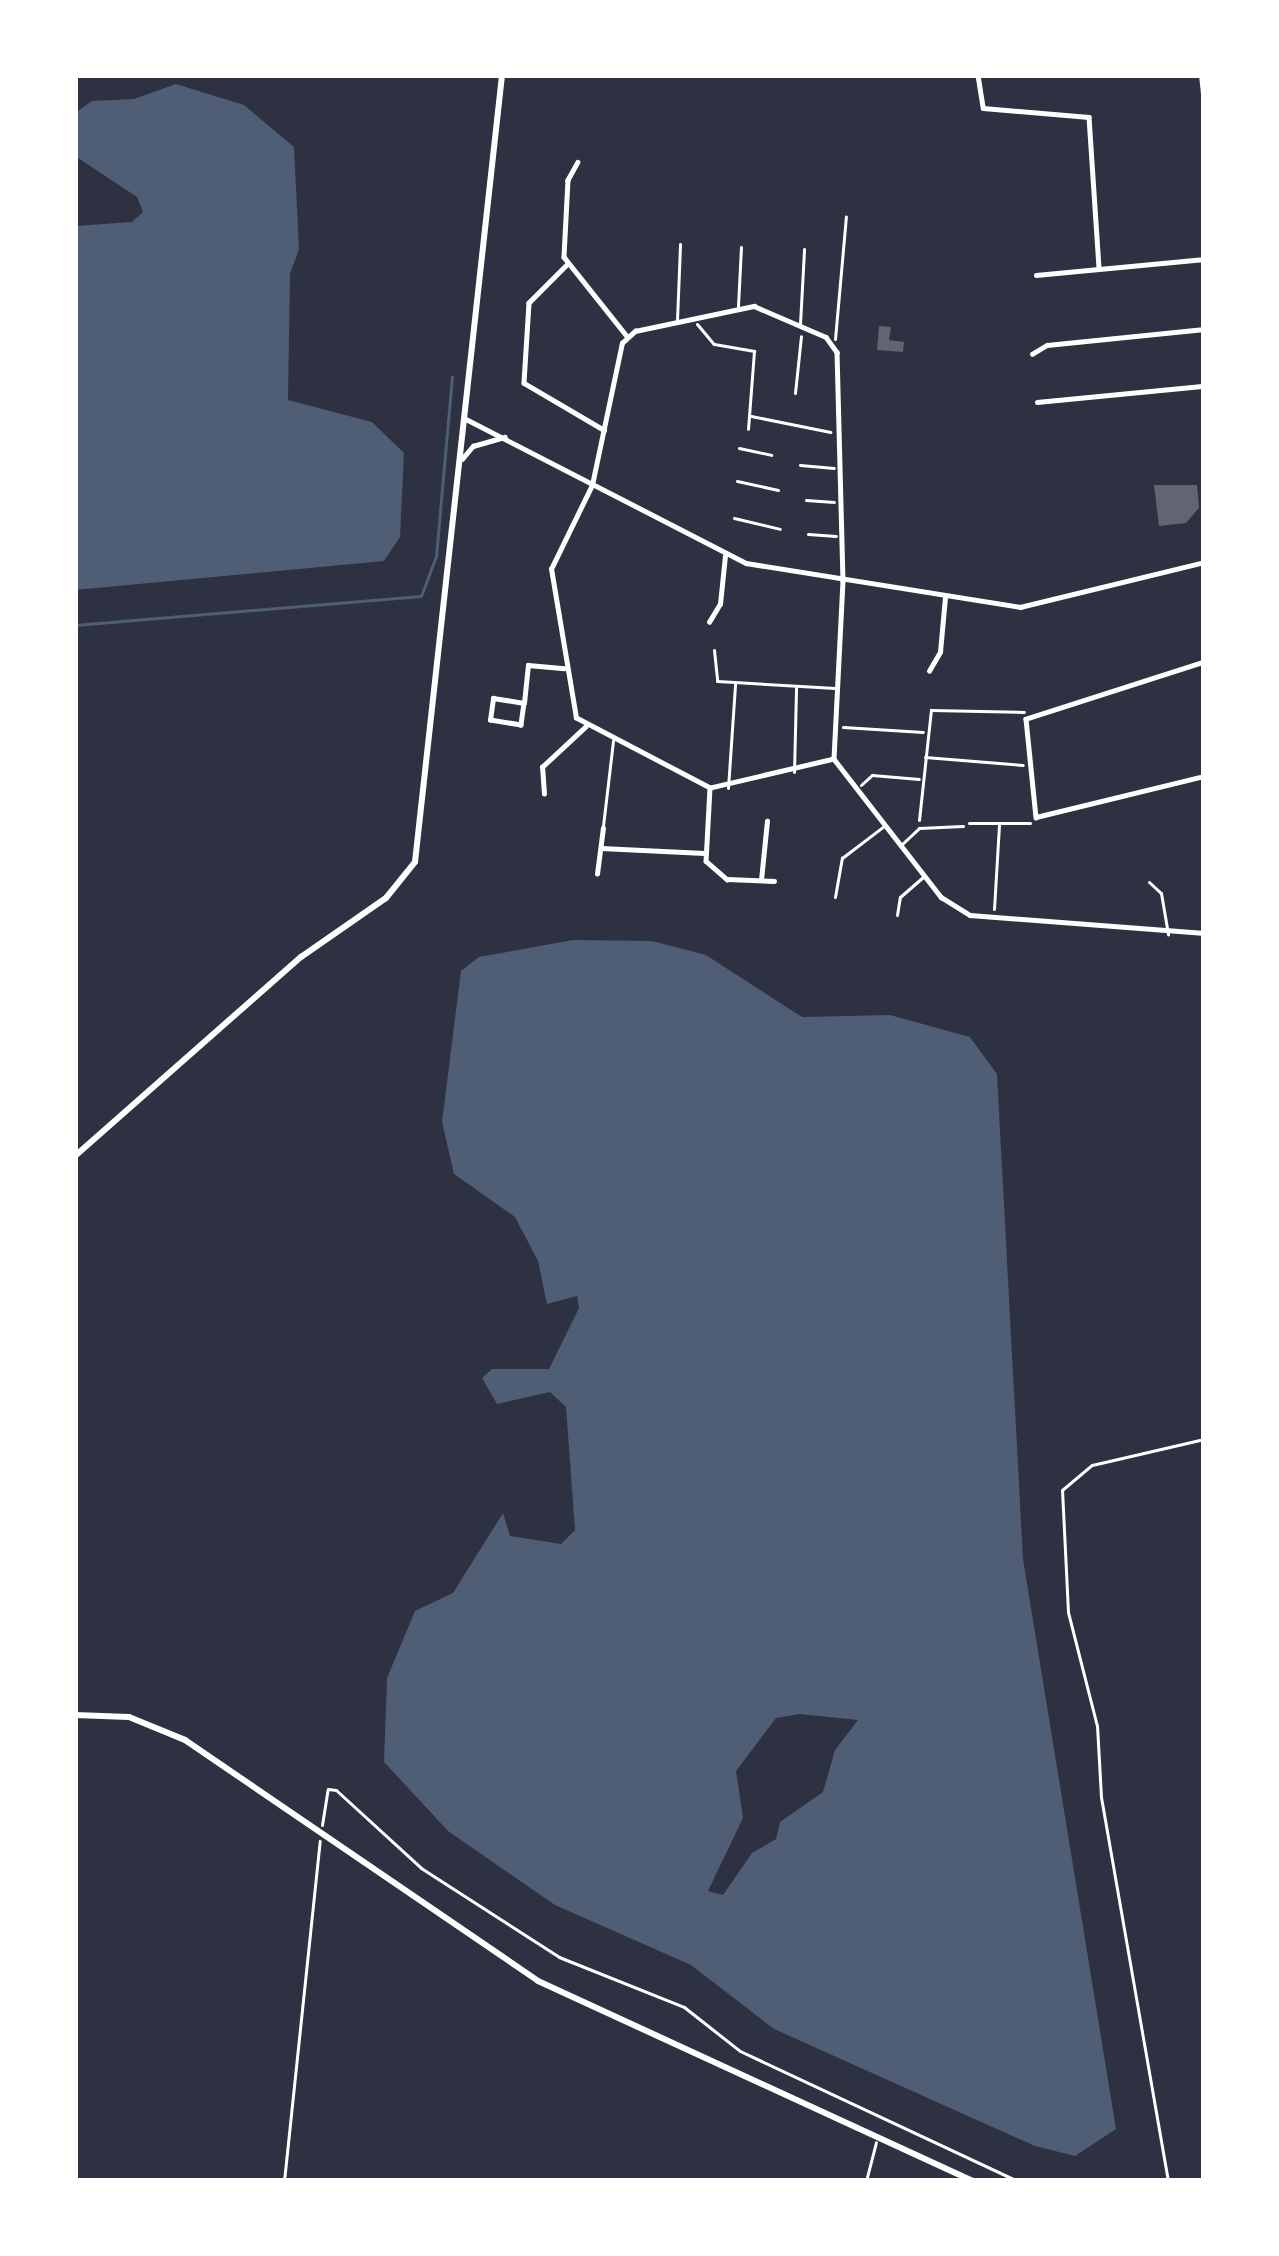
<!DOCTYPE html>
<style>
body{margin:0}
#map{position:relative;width:1279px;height:2256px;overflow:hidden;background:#2d3142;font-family:"Space Grotesk",sans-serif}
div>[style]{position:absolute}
.water>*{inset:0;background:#4f5d75}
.stream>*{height:3px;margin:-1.5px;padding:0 1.5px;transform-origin:1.5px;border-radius:1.5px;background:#4f5d75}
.building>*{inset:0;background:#626471}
.path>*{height:3px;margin:-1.5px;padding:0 1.5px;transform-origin:1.5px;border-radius:1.5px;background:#fff}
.service>*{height:3px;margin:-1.5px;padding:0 1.5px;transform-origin:1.5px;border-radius:1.5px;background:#fff}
.minor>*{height:4.5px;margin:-2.25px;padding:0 2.25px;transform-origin:2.25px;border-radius:2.25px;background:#fff}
.tertiary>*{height:6px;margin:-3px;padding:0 3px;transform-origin:3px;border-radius:3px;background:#fff}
span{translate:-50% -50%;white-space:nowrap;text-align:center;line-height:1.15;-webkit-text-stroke:9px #fff;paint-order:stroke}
.frame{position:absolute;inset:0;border:78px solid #fff;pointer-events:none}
</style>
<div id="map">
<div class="water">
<i style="clip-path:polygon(176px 84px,244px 105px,294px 147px,299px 249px,290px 274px,288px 400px,372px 422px,404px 453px,400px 537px,384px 561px,75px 590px,75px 226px,132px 222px,143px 212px,137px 197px,75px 156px,75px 113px,92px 101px,134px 99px)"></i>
<i style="clip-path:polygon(evenodd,573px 940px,652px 941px,706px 955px,802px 1017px,890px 1015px,970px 1037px,997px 1074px,1023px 1559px,1116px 2129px,1075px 2156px,1035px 2146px,774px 2029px,691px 1965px,555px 1905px,448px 1831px,384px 1762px,387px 1678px,415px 1611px,453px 1593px,503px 1513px,510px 1536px,561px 1544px,575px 1530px,566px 1407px,550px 1392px,497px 1404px,482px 1378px,492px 1369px,549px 1369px,579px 1308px,577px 1296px,547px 1304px,538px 1261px,515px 1217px,454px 1174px,442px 1122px,461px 971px,479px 957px,573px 940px,799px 1714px,858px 1720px,835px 1750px,823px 1792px,780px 1822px,776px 1839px,752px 1853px,723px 1895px,708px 1891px,743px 1818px,736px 1771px,776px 1718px,799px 1714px)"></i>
</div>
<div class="stream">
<i style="left:75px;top:625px;width:347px;rotate:-4.8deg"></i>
<i style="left:421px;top:596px;width:43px;rotate:-69.4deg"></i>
<i style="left:436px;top:556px;width:180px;rotate:-84.9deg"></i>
</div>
<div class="building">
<i style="clip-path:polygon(879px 326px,891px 327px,889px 340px,904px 342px,903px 352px,877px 350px)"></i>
<i style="clip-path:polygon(1154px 485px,1197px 485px,1199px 508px,1186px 523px,1159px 526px)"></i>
</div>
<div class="path">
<i style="left:697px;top:324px;width:26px;rotate:50deg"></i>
<i style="left:714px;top:344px;width:41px;rotate:9.9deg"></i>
<i style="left:754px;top:351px;width:78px;rotate:94.4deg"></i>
<i style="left:835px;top:339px;width:123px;rotate:-84.9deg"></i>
<i style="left:795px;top:393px;width:57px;rotate:-84deg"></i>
<i style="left:751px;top:416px;width:81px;rotate:11.4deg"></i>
<i style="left:739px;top:448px;width:33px;rotate:12deg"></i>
<i style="left:800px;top:465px;width:34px;rotate:5deg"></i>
<i style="left:737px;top:481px;width:42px;rotate:12.4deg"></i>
<i style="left:806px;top:500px;width:28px;rotate:4deg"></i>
<i style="left:734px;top:518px;width:47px;rotate:13.4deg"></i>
<i style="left:808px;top:534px;width:28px;rotate:4deg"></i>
<i style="left:843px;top:727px;width:80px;rotate:3.6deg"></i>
<i style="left:925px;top:757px;width:98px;rotate:4.7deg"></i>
<i style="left:861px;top:785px;width:15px;rotate:-42deg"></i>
<i style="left:872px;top:775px;width:47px;rotate:4.9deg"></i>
<i style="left:919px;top:820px;width:111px;rotate:-83.8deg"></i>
<i style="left:931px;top:710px;width:93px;rotate:1.2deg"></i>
<i style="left:969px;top:823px;width:61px"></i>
<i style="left:994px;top:909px;width:85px;rotate:-86.6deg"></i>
<i style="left:322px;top:1825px;width:36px;rotate:-81deg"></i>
<i style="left:328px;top:1789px;width:8px;rotate:7deg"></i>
<i style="left:336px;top:1790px;width:115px;rotate:42.5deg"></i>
<i style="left:421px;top:1868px;width:164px;rotate:32.8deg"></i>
<i style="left:559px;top:1957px;width:135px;rotate:21.8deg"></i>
<i style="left:684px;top:2007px;width:71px;rotate:38.2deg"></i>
<i style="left:740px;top:2051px;width:306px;rotate:25.1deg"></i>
<i style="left:284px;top:2181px;width:342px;rotate:-84deg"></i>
<i style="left:1168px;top:2181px;width:390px;rotate:-99.9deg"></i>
<i style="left:1101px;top:1797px;width:71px;rotate:-93.2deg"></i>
<i style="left:1097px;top:1726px;width:118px;rotate:-104.3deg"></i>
<i style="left:1068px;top:1612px;width:122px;rotate:-92.8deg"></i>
<i style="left:1062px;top:1490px;width:39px;rotate:-40deg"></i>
<i style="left:1092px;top:1465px;width:115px;rotate:-13.1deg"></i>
</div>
<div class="service">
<i style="left:738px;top:306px;width:59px;rotate:-87.1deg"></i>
<i style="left:677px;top:320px;width:76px;rotate:-87.7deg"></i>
<i style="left:800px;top:324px;width:75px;rotate:-86.9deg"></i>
<i style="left:714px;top:650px;width:31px;rotate:84deg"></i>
<i style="left:717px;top:681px;width:118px;rotate:3.4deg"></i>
<i style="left:794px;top:772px;width:84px;rotate:-88.6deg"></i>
<i style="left:728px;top:788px;width:104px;rotate:-86.1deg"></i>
<i style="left:603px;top:826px;width:86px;rotate:-83.3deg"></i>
<i style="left:901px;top:845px;width:25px;rotate:-43deg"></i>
<i style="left:919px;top:828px;width:44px;rotate:-2.6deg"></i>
<i style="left:1149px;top:882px;width:16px;rotate:43deg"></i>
<i style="left:1161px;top:893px;width:42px;rotate:80.3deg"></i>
<i style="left:835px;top:897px;width:40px;rotate:-80deg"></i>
<i style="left:842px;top:858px;width:53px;rotate:-37.3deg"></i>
<i style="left:897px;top:915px;width:18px;rotate:-81deg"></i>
<i style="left:900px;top:897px;width:32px;rotate:-41deg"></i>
<i style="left:866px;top:2181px;width:40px;rotate:-75.6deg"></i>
</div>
<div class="minor">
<i style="left:978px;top:75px;width:33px;rotate:81deg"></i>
<i style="left:983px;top:108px;width:106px;rotate:4.9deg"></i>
<i style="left:1089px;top:117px;width:152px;rotate:86.2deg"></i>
<i style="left:578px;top:162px;width:21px;rotate:119deg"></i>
<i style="left:568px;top:180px;width:77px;rotate:93deg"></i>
<i style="left:564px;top:257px;width:100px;rotate:51.5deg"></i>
<i style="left:567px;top:265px;width:54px;rotate:135deg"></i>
<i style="left:529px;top:303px;width:80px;rotate:93.6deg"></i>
<i style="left:524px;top:383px;width:93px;rotate:30.4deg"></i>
<i style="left:1036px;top:275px;width:169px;rotate:-5.4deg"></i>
<i style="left:1032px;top:354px;width:17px;rotate:-31deg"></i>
<i style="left:1047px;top:345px;width:158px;rotate:-5.8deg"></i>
<i style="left:1037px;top:402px;width:168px;rotate:-5.5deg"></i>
<i style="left:466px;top:419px;width:315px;rotate:27.2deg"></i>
<i style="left:746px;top:563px;width:278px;rotate:9.1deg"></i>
<i style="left:1020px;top:607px;width:189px;rotate:-13.7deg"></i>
<i style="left:462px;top:459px;width:17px;rotate:-50deg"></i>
<i style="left:473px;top:446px;width:33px;rotate:-16deg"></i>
<i style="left:709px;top:622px;width:21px;rotate:-59deg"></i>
<i style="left:720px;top:604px;width:48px;rotate:-84.1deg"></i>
<i style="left:1204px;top:662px;width:187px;rotate:162.2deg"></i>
<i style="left:1026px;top:719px;width:99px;rotate:84.2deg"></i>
<i style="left:1036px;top:817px;width:173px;rotate:-13.7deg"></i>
<i style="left:929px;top:671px;width:22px;rotate:-60deg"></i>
<i style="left:940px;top:652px;width:55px;rotate:-84.8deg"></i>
<i style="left:524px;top:703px;width:22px;rotate:98deg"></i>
<i style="left:521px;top:725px;width:31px;rotate:-171deg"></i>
<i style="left:490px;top:720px;width:22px;rotate:-82deg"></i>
<i style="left:493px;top:698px;width:31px;rotate:9deg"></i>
<i style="left:524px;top:703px;width:38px;rotate:-84deg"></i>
<i style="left:528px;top:665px;width:36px;rotate:5deg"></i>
<i style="left:834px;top:759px;width:127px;rotate:166.8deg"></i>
<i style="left:710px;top:788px;width:151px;rotate:-152.4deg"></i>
<i style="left:576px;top:718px;width:151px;rotate:-99.5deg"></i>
<i style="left:551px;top:569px;width:93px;rotate:-64deg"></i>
<i style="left:592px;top:485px;width:145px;rotate:-78.1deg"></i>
<i style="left:622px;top:343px;width:18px;rotate:-43deg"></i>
<i style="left:635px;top:331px;width:122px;rotate:-11.9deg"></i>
<i style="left:754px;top:306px;width:78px;rotate:23.3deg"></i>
<i style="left:826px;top:337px;width:19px;rotate:54deg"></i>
<i style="left:837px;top:352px;width:229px;rotate:88.5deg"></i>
<i style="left:843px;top:581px;width:178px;rotate:92.9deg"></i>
<i style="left:834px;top:759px;width:175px;rotate:52.2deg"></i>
<i style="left:941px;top:897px;width:34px;rotate:32deg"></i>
<i style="left:970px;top:915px;width:235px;rotate:4.4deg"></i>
<i style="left:710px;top:788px;width:73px;rotate:93.1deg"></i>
<i style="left:706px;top:861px;width:28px;rotate:41deg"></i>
<i style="left:727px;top:879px;width:47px;rotate:2.4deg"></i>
<i style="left:544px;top:794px;width:27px;rotate:-94deg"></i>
<i style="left:542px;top:767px;width:59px;rotate:-42.9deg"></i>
<i style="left:601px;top:848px;width:103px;rotate:2.8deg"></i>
<i style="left:597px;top:874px;width:46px;rotate:-82.6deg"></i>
<i style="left:761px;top:880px;width:59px;rotate:-84.2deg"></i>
</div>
<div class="tertiary">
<i style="left:1202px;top:75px;width:19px;rotate:84deg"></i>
<i style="left:75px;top:1156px;width:301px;rotate:-41.4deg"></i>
<i style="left:301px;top:957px;width:103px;rotate:-34.8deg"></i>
<i style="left:386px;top:898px;width:46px;rotate:-51.1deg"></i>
<i style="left:415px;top:862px;width:792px;rotate:-83.69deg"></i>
<i style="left:75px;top:1715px;width:54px;rotate:2.1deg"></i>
<i style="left:129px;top:1717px;width:61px;rotate:22.3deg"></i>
<i style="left:185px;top:1740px;width:427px;rotate:34.3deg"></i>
<i style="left:538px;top:1981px;width:478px;rotate:24.7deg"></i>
</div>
<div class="frame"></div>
</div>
